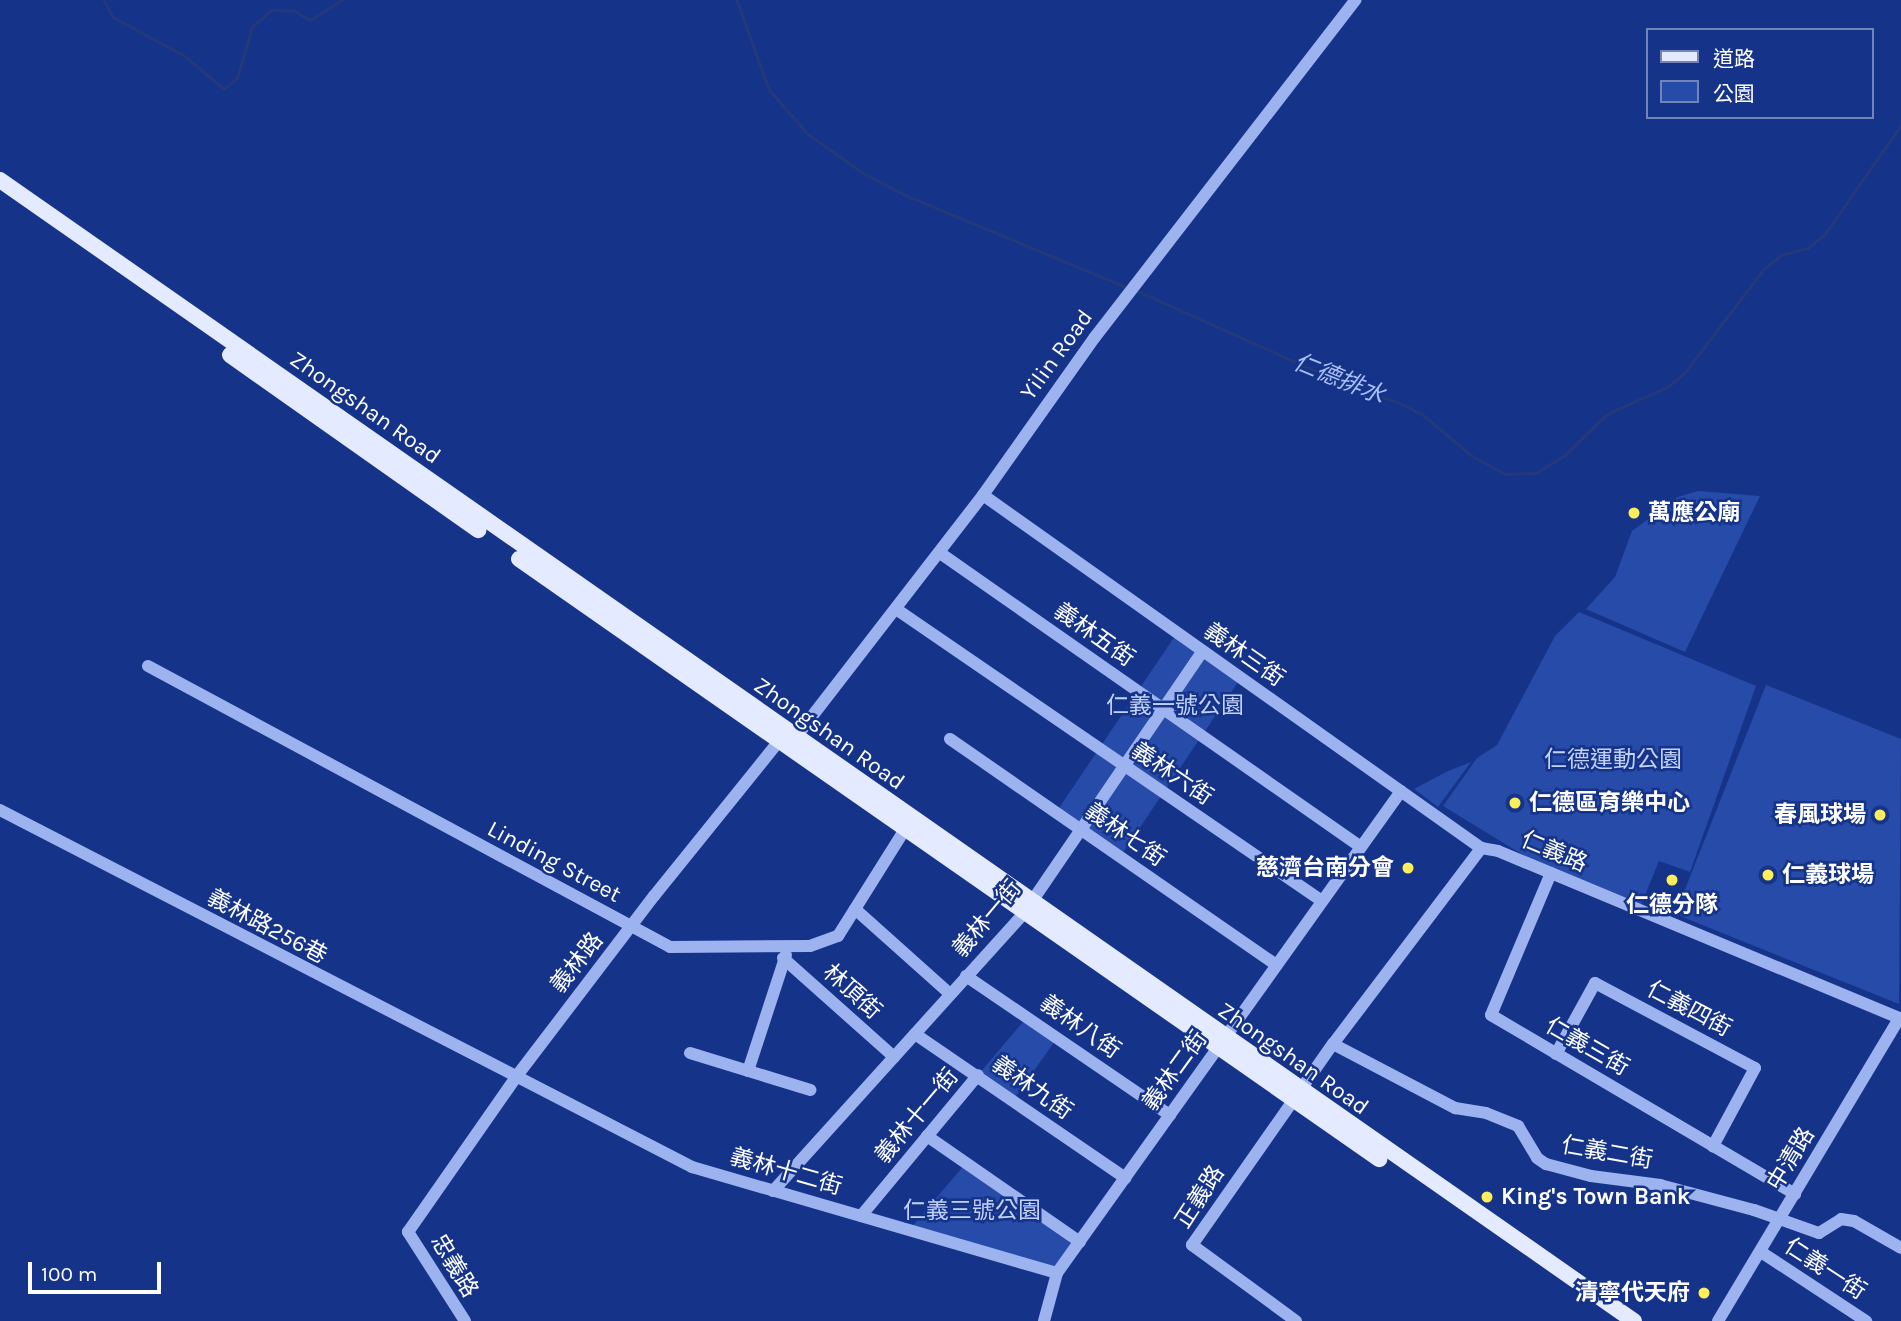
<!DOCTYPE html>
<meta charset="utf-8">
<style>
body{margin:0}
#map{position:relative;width:1901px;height:1321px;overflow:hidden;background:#153389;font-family:Karla,"Noto Sans TC",sans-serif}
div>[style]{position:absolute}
.green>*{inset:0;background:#274ba8;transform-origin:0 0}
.stream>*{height:2.5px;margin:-1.25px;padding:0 1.25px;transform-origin:1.25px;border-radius:1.25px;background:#23397a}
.minor>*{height:12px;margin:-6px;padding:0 6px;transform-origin:6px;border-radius:6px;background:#9cb3ef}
.major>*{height:16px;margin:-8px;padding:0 8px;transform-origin:8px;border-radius:8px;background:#e4eaff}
.dots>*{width:19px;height:19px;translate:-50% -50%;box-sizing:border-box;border:4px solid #153389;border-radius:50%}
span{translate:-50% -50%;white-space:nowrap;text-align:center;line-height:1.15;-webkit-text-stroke:5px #153389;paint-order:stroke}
.street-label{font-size:23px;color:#fff}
.poi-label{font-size:23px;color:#fff;font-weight:700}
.left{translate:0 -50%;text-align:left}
.right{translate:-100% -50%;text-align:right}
.park-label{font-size:23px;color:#c2d2fb}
.water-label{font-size:24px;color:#a8bef6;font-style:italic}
.legend{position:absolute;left:1646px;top:28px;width:228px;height:91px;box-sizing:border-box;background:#153389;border:2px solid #7385b8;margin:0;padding:9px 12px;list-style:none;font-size:21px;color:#fff}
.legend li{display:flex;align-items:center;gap:14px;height:35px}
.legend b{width:35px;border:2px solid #7385b8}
.scale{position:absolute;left:28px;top:1262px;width:133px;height:32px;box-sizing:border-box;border:4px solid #fff;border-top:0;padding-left:9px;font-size:21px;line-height:24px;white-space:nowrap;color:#fff;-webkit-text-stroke:5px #153389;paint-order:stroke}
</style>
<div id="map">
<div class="green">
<i style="clip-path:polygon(1698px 491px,1760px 496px,1685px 652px,1586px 609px,1615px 577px,1632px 531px,1678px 497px)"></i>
<i style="clip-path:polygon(1579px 612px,1756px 686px,1690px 872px,1659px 861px,1641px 905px,1536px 863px,1443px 806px,1477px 758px,1497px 745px,1555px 636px)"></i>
<i style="left:1175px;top:636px;width:78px;height:208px;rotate:34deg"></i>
<i style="clip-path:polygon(1766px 685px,1901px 739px,1899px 1004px,1680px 916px,1678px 907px)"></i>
<i style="clip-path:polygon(1471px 762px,1438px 807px,1414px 789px,1448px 771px)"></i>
<i style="clip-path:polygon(1028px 1016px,1058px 1037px,1013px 1100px,978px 1075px)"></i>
<i style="clip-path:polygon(966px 1163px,1080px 1242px,1057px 1273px,909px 1230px)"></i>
</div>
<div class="stream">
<i style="left:104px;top:0;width:19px;rotate:62deg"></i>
<i style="left:113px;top:17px;width:82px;rotate:28.4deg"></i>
<i style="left:185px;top:56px;width:51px;rotate:40.2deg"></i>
<i style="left:224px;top:89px;width:17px;rotate:-40deg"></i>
<i style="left:237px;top:78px;width:53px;rotate:-73.6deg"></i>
<i style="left:252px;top:27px;width:25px;rotate:-42deg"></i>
<i style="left:271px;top:10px;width:24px;rotate:2deg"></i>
<i style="left:295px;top:11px;width:17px;rotate:31deg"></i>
<i style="left:310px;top:20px;width:38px;rotate:-32deg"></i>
<i style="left:737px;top:0;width:95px;rotate:70.2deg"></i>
<i style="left:769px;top:89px;width:58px;rotate:49.2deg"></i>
<i style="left:807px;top:133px;width:69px;rotate:35.5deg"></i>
<i style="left:863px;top:173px;width:53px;rotate:27.1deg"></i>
<i style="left:910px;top:197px;width:237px;rotate:22.6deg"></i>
<i style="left:1135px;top:290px;width:245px;rotate:24.1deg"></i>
<i style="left:1359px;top:390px;width:43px;rotate:17.6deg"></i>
<i style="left:1400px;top:403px;width:25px;rotate:27deg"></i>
<i style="left:1422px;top:414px;width:64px;rotate:39.9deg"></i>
<i style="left:1471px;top:455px;width:39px;rotate:29deg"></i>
<i style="left:1505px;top:474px;width:31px;rotate:-2deg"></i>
<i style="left:1536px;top:473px;width:34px;rotate:-32deg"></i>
<i style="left:1565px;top:455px;width:59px;rotate:-44.3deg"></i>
<i style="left:1607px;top:414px;width:68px;rotate:-24.3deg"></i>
<i style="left:1669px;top:386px;width:23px;rotate:-41deg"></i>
<i style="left:1686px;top:371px;width:127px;rotate:-52.7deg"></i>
<i style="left:1763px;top:270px;width:23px;rotate:-40deg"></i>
<i style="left:1781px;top:255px;width:28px;rotate:-15deg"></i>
<i style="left:1808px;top:248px;width:22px;rotate:-39deg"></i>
<i style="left:1825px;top:234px;width:133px;rotate:-55.1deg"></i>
</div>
<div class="minor">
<i style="left:983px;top:495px;width:610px;rotate:35.33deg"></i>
<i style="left:940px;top:553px;width:513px;rotate:34.93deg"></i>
<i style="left:896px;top:609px;width:516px;rotate:34.43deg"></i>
<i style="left:148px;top:666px;width:593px;rotate:28.29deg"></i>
<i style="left:670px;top:947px;width:140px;rotate:-0.4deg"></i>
<i style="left:810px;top:946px;width:30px;rotate:-20deg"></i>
<i style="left:838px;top:936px;width:133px;rotate:-57.9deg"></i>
<i style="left:950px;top:739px;width:397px;rotate:34.7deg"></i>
<i style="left:0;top:810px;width:779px;rotate:27.29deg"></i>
<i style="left:692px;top:1167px;width:380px;rotate:16.2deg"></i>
<i style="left:1551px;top:873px;width:154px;rotate:112.9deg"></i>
<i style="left:1491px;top:1015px;width:353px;rotate:30.5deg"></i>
<i style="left:855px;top:909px;width:127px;rotate:41.8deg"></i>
<i style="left:783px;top:958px;width:149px;rotate:41.7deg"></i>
<i style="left:966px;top:976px;width:247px;rotate:34.3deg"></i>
<i style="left:915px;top:1034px;width:255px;rotate:34.4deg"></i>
<i style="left:1333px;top:1044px;width:138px;rotate:27.7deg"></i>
<i style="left:1455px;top:1108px;width:31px;rotate:9deg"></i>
<i style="left:1486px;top:1113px;width:35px;rotate:22deg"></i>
<i style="left:1518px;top:1126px;width:37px;rotate:59deg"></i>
<i style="left:1537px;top:1158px;width:11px;rotate:34deg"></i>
<i style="left:1546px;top:1164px;width:47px;rotate:14.9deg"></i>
<i style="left:1591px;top:1176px;width:70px;rotate:7.4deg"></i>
<i style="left:1660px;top:1185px;width:97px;rotate:14.9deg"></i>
<i style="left:1754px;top:1210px;width:69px;rotate:19.5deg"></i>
<i style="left:1819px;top:1233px;width:26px;rotate:-32deg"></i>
<i style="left:1841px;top:1219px;width:13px;rotate:9deg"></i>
<i style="left:1854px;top:1221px;width:54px;rotate:29.9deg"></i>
<i style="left:690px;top:1053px;width:126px;rotate:17.1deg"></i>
<i style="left:1556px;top:1054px;width:81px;rotate:-61.2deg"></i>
<i style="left:1595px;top:983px;width:181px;rotate:28deg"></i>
<i style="left:1755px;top:1068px;width:89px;rotate:118.3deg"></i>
<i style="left:748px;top:1071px;width:122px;rotate:-71.9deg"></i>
<i style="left:927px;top:1136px;width:186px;rotate:34.7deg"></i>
<i style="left:773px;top:1191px;width:375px;rotate:-47.9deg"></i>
<i style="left:1024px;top:913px;width:317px;rotate:-55.7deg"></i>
<i style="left:861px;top:1216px;width:183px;rotate:-50.3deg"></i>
<i style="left:1761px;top:1252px;width:126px;rotate:33.3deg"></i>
<i style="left:465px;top:1321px;width:106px;rotate:-122.6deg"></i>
<i style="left:408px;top:1232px;width:189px;rotate:-55.1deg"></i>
<i style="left:516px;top:1077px;width:228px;rotate:-52.7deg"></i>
<i style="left:654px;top:896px;width:201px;rotate:-51.1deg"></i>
<i style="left:780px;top:740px;width:16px;rotate:-11deg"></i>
<i style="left:796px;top:737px;width:306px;rotate:-52.3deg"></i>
<i style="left:983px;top:495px;width:194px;rotate:-54.7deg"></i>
<i style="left:1095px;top:337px;width:426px;rotate:-52.3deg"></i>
<i style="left:1044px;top:1321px;width:50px;rotate:-74.8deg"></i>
<i style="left:1057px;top:1273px;width:592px;rotate:-54.48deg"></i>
<i style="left:1296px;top:1321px;width:129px;rotate:-143.8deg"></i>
<i style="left:1192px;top:1245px;width:246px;rotate:-55deg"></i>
<i style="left:1333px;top:1044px;width:246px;rotate:-52.9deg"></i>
<i style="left:1481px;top:848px;width:17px;rotate:10deg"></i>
<i style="left:1498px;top:851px;width:437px;rotate:22.6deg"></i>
<i style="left:1718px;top:1321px;width:353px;rotate:-59.1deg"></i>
</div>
<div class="major">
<i style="left:0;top:180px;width:1993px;rotate:34.93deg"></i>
<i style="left:230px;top:355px;width:304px;rotate:35.2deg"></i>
<i style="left:519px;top:559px;width:1049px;rotate:34.9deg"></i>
</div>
<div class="dots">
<i style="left:1634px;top:513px;background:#ffed5a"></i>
<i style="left:1515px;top:803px;background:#ffed5a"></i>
<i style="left:1880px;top:815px;background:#ffed5a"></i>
<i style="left:1408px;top:868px;background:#ffed5a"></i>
<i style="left:1768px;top:875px;background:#ffed5a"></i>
<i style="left:1672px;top:880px;background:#ffed5a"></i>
<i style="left:1487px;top:1197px;background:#ffed5a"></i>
<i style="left:1704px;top:1293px;background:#ffed5a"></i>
</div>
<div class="street-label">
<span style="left:1057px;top:355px;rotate:-54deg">Yilin Road</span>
<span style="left:365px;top:408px;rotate:35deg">Zhongshan Road</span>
<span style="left:1094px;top:635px;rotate:35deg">義林五街</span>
<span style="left:1244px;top:655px;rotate:35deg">義林三街</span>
<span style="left:829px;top:734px;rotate:35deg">Zhongshan Road</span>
<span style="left:1172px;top:774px;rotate:34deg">義林六街</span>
<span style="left:1125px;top:835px;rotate:35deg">義林七街</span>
<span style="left:1554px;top:852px;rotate:23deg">仁義路</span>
<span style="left:554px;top:862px;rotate:28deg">Linding Street</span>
<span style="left:987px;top:919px;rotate:-50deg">義林一街</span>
<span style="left:267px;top:927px;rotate:28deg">義林路256巷</span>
<span style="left:577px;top:963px;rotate:-52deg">義林路</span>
<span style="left:852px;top:992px;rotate:42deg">林頂街</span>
<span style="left:1689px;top:1009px;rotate:28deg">仁義四街</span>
<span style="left:1080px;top:1027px;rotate:35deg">義林八街</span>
<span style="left:1587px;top:1047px;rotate:30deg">仁義三街</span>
<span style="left:1293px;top:1059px;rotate:35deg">Zhongshan Road</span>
<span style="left:1175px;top:1071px;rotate:-54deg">義林二街</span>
<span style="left:1032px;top:1088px;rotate:35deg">義林九街</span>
<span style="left:917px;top:1116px;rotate:-50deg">義林十一街</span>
<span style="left:1607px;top:1153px;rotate:10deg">仁義二街</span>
<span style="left:1791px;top:1159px;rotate:-59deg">中清路</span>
<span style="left:786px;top:1172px;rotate:16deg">義林十二街</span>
<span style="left:1200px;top:1197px;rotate:-57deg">正義路</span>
<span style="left:454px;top:1266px;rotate:59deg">忠義路</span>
<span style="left:1825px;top:1269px;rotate:33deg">仁義一街</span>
</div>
<div class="poi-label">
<span class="left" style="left:1648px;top:513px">萬應公廟</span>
<span class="left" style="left:1529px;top:803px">仁德區育樂中心</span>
<span class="right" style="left:1866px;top:815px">春風球場</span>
<span class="right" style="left:1394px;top:868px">慈濟台南分會</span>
<span class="left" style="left:1782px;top:875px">仁義球場</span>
<span style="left:1672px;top:905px">仁德分隊</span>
<span class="left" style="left:1501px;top:1197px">King's Town Bank</span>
<span class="right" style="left:1690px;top:1293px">清寧代天府</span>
</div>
<div class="park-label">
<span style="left:1175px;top:706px">仁義一號公園</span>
<span style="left:1613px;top:760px">仁德運動公園</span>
<span style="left:972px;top:1211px">仁義三號公園</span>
</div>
<div class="water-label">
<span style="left:1339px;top:379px;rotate:22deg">仁德排水</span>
</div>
<ul class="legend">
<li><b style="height:9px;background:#e4eaff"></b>道路</li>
<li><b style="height:19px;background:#274ba8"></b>公園</li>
</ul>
<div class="scale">100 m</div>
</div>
